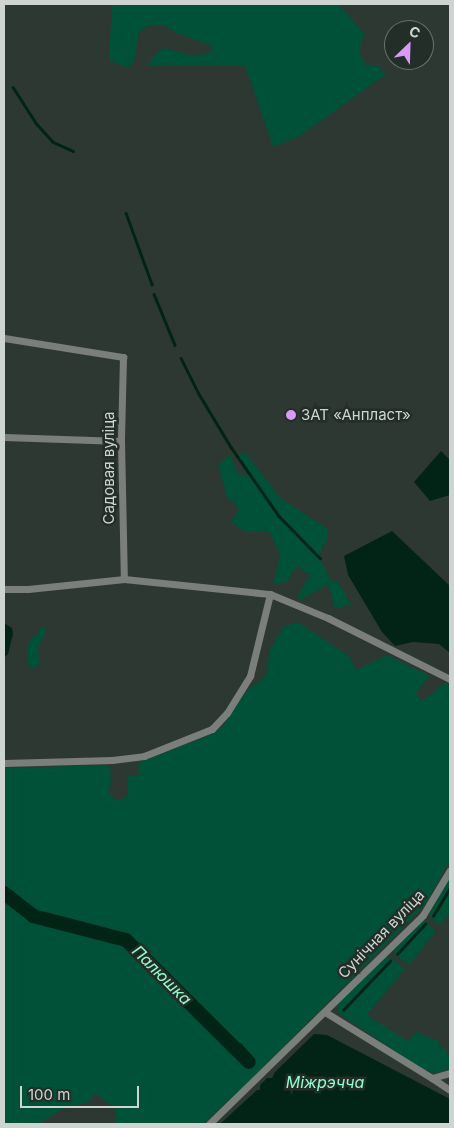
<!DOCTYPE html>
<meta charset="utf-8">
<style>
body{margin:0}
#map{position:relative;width:454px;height:1128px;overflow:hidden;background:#2e3833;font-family:Inter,sans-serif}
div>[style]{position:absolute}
.green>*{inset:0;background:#015138}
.water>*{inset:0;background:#022417}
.stream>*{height:2.5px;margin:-1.25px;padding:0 1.25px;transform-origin:1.25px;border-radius:1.25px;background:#022417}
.river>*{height:14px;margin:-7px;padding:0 7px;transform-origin:7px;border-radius:7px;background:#022417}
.street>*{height:7px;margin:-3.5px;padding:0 3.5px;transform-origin:3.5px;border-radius:3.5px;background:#7a7f7c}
.dots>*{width:14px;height:14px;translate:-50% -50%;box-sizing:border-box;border:2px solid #242e29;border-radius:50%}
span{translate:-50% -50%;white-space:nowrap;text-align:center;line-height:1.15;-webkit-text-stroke:5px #242e29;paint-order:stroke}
.poi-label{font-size:15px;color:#ced5d1}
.left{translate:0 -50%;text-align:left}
.street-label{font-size:15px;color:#ced5d1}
.water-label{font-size:16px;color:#93fcce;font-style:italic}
.frame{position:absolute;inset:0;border:5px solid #ced5d1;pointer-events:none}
.north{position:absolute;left:384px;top:20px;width:50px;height:50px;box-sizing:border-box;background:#242e29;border:1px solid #68716c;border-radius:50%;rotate:24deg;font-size:14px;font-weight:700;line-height:20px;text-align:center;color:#ced5d1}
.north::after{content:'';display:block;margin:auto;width:18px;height:22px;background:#d99af7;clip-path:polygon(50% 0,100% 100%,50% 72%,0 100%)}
.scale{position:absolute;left:20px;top:1086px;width:119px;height:22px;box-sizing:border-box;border:2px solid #ced5d1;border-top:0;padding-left:6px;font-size:15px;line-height:18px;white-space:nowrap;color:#ced5d1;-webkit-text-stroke:4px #242e29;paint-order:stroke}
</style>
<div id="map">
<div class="green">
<i style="clip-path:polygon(112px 4px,338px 4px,364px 33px,359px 52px,366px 65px,377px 65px,386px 74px,300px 136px,273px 147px,245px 66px,147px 66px,155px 55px,163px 48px,195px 56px,213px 51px,210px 45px,177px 33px,165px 26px,148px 26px,139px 32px,134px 61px,128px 68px,109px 60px)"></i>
<i style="clip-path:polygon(245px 452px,280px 498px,328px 529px,328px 538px,318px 556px,331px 580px,339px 583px,351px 605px,335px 608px,328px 584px,301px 600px,297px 597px,310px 575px,296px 566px,288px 581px,273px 585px,280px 554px,269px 532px,245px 532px,231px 522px,239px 508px,227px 497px,218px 465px,230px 454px,238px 474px,247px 475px,249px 472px,236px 455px)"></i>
<i style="clip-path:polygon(evenodd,298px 622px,349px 656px,356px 670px,387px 655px,430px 676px,415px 693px,423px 701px,444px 683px,450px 685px,450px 860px,425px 905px,255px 1076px,203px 1124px,116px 1124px,115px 1109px,95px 1093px,89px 1102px,62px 1109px,39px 1124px,4px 1124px,4px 768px,110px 765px,111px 784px,108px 791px,116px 801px,128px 796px,127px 776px,139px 775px,138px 763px,215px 733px,223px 726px,243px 694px,266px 675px,270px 649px,284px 626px,298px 622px,231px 1035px,251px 1055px,256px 1063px,251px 1069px,241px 1063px,223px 1043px,231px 1035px)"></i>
<i style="clip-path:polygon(41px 627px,45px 627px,46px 632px,38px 647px,39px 664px,34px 668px,27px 664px,28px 645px,31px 638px,37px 635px)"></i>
<i style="clip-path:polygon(450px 877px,450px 913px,440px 925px,429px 916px,429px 913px)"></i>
<i style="clip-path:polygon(422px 921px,425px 921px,436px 931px,409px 965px,393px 953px,393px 950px)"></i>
<i style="clip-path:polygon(386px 956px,401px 965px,404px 970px,367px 1015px,408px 1041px,416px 1032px,439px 1041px,439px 1047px,446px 1049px,447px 1054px,450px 1056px,450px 1069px,435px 1073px,422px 1069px,337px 1012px,338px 1004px)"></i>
</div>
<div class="water">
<i style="clip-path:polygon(441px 451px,450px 460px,450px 495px,430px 501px,414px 482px)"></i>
<i style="clip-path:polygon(392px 531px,450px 586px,450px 653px,439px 644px,413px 642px,395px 646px,382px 632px,348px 575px,344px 556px)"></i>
<i style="clip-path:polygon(4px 623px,12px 628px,13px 634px,8px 654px,4px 658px)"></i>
<i style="clip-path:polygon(314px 1034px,327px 1035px,450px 1099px,450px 1124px,220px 1124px,257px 1090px,260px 1090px,260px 1085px,267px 1078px,272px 1078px,275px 1072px)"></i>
<i style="clip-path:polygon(233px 1043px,241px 1043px,251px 1055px,252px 1059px,247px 1064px,241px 1063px,231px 1051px)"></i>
</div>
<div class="stream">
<i style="left:13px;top:87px;width:43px;rotate:57.4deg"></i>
<i style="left:36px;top:123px;width:25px;rotate:48deg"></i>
<i style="left:53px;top:142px;width:22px;rotate:24deg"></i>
<i style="left:126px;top:213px;width:76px;rotate:69.9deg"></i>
<i style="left:154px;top:294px;width:55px;rotate:67.6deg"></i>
<i style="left:181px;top:358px;width:40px;rotate:63.4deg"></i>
<i style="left:199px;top:394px;width:62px;rotate:58.9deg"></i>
<i style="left:231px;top:447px;width:84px;rotate:55.2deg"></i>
<i style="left:279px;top:516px;width:59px;rotate:45.7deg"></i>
<i style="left:433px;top:916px;width:33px;rotate:-59deg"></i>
<i style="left:397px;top:954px;width:41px;rotate:-47deg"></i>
<i style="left:343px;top:1010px;width:68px;rotate:-46.2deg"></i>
</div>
<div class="river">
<i style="left:4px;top:893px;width:37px;rotate:38deg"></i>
<i style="left:33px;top:916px;width:96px;rotate:14.5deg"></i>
<i style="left:126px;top:940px;width:173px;rotate:44.8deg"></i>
</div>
<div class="street">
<i style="left:4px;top:338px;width:121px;rotate:9.1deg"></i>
<i style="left:123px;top:357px;width:84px;rotate:91.4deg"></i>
<i style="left:121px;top:441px;width:138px;rotate:88.8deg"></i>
<i style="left:4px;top:437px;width:117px;rotate:2deg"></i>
<i style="left:4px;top:589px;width:24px"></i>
<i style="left:28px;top:589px;width:97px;rotate:-5.9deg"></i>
<i style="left:124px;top:579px;width:147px;rotate:5.9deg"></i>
<i style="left:270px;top:594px;width:63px;rotate:22.5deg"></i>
<i style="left:328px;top:618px;width:136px;rotate:26.6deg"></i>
<i style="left:4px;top:763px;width:108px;rotate:-1.6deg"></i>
<i style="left:112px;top:760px;width:32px;rotate:-7deg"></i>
<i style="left:144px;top:756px;width:73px;rotate:-21.7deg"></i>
<i style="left:212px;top:729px;width:22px;rotate:-47deg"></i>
<i style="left:227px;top:713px;width:44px;rotate:-58.1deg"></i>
<i style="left:250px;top:676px;width:84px;rotate:-76.3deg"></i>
<i style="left:325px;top:1012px;width:126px;rotate:31.7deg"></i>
<i style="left:432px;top:1078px;width:19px;rotate:-16deg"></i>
<i style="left:432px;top:1078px;width:22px;rotate:34deg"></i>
<i style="left:209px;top:1124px;width:299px;rotate:-44.3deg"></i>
<i style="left:423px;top:915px;width:52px;rotate:-59deg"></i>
</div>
<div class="dots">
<i style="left:291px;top:415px;background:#d99af7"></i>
</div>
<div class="poi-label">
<span class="left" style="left:301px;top:415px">ЗАТ «Анпласт»</span>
</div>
<div class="street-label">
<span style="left:109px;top:468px;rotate:-90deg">Садовая вуліца</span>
<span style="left:381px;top:934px;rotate:-46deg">Сунічная вуліца</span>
</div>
<div class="water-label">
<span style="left:162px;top:975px;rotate:45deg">Палюшка</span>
<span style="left:325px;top:1082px">Міжрэчча</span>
</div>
<div class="frame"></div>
<div class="north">С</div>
<div class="scale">100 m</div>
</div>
